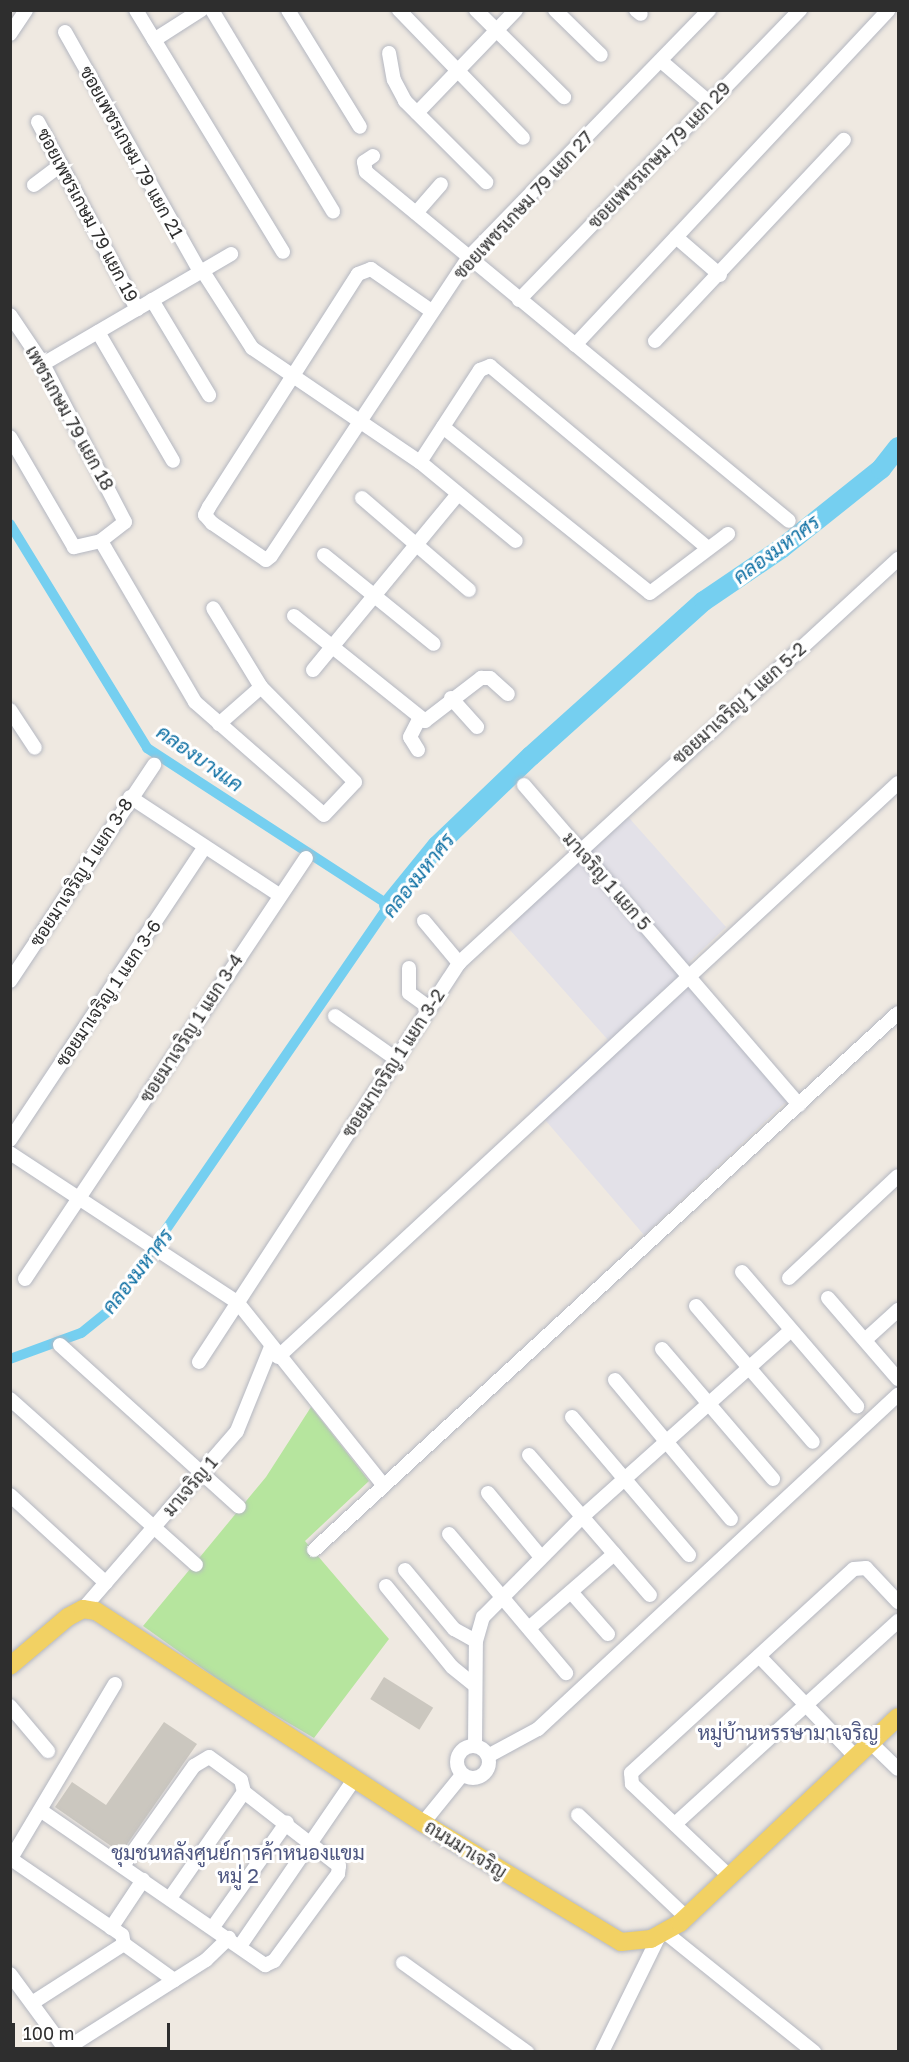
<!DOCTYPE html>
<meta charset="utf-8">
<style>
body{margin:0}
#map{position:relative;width:909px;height:2062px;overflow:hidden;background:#efe9e1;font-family:"Golos Text",Sarabun,sans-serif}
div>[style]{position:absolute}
.industrial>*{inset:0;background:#e3e1e8}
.green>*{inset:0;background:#b6e59e}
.canal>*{height:10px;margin:-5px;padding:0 5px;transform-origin:5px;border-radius:5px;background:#75cff0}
.river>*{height:20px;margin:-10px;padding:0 10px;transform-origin:10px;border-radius:10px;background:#75cff0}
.building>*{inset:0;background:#cbc7bf;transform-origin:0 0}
.roads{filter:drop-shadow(0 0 2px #b4b7c1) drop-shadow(0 0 2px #b4b7c1)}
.minor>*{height:14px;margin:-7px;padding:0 7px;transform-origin:7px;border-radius:7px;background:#fff}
.minor>.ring{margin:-7px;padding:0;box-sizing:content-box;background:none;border:14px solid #fff;border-radius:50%}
.major>*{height:18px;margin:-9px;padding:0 9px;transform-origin:9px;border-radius:9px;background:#f2d163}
span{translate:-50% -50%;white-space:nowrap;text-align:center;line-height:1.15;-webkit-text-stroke:6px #fff;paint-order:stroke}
.street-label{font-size:18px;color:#2e2e2e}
.water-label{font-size:20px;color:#0d6fa3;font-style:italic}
.neighbourhood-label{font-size:20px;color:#4d5680}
.frame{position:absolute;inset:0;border:12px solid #2e2e2e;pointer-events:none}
.scale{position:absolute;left:12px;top:2023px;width:158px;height:27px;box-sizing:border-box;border:3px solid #2e2e2e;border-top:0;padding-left:8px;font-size:18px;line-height:21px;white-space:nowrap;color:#2e2e2e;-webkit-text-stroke:4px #fff;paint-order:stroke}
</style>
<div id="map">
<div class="industrial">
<i style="clip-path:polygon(623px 811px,726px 927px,681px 970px,790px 1098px,644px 1235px,534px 1107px,608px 1040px,501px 920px)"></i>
</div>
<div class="green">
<i style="clip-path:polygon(311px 1407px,369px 1481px,305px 1541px,389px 1639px,314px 1738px,233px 1690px,143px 1626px,266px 1477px)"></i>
</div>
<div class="canal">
<i style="left:10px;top:524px;width:263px;rotate:58.5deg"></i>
<i style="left:147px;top:748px;width:288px;rotate:33deg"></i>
<i style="left:389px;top:905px;width:490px;rotate:124.5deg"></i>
<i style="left:111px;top:1309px;width:38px;rotate:141deg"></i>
<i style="left:81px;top:1333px;width:76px;rotate:159.9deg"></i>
</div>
<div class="river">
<i style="left:389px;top:905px;width:76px;rotate:-50.9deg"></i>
<i style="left:437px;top:846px;width:130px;rotate:-43.8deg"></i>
<i style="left:531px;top:756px;width:232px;rotate:-41.9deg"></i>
<i style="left:704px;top:601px;width:94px;rotate:-34.2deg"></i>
<i style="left:782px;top:548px;width:127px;rotate:-38.6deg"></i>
<i style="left:881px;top:469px;width:28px;rotate:-52deg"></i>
</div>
<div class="building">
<i style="left:384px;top:1677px;width:58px;height:26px;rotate:32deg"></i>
<i style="clip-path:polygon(164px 1722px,197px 1744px,121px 1853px,55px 1807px,72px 1782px,106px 1805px)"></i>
</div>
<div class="roads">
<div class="minor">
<i style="left:136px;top:10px;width:283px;rotate:58.7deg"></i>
<i style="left:212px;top:10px;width:235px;rotate:59deg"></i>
<i style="left:288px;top:10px;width:137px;rotate:58.4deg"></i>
<i style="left:399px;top:10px;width:178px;rotate:45.9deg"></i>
<i style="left:476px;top:10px;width:124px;rotate:44.7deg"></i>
<i style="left:555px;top:10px;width:64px;rotate:44.4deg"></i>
<i style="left:636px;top:10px;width:6px;rotate:39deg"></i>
<i style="left:65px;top:32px;width:275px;rotate:60.6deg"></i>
<i style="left:10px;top:34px;width:29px;rotate:-56deg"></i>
<i style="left:154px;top:40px;width:56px;rotate:-32.6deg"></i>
<i style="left:389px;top:53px;width:27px;rotate:80deg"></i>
<i style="left:394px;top:80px;width:24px;rotate:62deg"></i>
<i style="left:405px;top:101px;width:115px;rotate:45deg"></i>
<i style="left:661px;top:61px;width:65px;rotate:40.6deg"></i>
<i style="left:417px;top:113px;width:143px;rotate:-46.1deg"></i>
<i style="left:38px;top:122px;width:212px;rotate:62.1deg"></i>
<i style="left:373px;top:156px;width:11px;rotate:146deg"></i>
<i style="left:364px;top:162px;width:10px;rotate:79deg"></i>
<i style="left:366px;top:172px;width:548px;rotate:39.52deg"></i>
<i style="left:34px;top:185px;width:34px;rotate:-37deg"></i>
<i style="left:416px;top:213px;width:38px;rotate:-49deg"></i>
<i style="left:676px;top:237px;width:58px;rotate:40.8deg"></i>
<i style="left:202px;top:270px;width:93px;rotate:57.3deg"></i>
<i style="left:252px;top:348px;width:203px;rotate:34.2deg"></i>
<i style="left:420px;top:462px;width:124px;rotate:39.5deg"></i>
<i style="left:152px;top:300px;width:111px;rotate:59deg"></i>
<i style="left:519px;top:300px;width:404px;rotate:-45.9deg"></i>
<i style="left:430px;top:310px;width:72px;rotate:-145.2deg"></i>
<i style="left:371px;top:269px;width:14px;rotate:159deg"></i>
<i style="left:358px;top:274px;width:277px;rotate:122.6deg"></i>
<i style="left:209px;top:507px;width:9px;rotate:117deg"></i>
<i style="left:205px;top:515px;width:11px;rotate:49deg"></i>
<i style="left:212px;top:523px;width:65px;rotate:34.4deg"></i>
<i style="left:266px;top:560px;width:6px;rotate:-39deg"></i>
<i style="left:271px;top:556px;width:357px;rotate:-56.5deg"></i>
<i style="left:468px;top:258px;width:346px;rotate:-45.8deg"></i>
<i style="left:10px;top:315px;width:59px;rotate:56deg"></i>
<i style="left:43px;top:364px;width:178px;rotate:62.6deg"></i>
<i style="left:125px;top:522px;width:31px;rotate:142deg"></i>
<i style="left:101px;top:541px;width:28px;rotate:167deg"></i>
<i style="left:74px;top:547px;width:127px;rotate:-120.2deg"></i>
<i style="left:98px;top:332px;width:149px;rotate:59.8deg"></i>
<i style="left:655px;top:341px;width:276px;rotate:-46.8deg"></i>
<i style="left:575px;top:345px;width:459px;rotate:-46.9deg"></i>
<i style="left:43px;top:364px;width:218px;rotate:-30.3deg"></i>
<i style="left:443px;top:427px;width:265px;rotate:38.7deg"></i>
<i style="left:650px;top:593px;width:98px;rotate:-37.1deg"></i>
<i style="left:420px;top:462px;width:110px;rotate:-56.9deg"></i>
<i style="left:480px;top:370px;width:11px;rotate:-22deg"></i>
<i style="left:490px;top:366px;width:284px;rotate:39.9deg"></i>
<i style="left:362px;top:498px;width:141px;rotate:40.7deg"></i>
<i style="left:101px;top:541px;width:186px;rotate:59.7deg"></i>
<i style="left:195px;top:702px;width:171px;rotate:41.2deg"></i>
<i style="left:324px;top:815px;width:45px;rotate:-46.8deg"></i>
<i style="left:355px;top:782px;width:134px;rotate:-134.7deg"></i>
<i style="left:261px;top:687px;width:92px;rotate:-121.3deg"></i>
<i style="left:324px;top:555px;width:141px;rotate:39deg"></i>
<i style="left:294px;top:616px;width:168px;rotate:38.7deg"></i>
<i style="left:425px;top:721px;width:71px;rotate:-37.5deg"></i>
<i style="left:481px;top:678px;width:9px"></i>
<i style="left:490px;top:678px;width:24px;rotate:42deg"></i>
<i style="left:313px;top:670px;width:228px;rotate:-50.5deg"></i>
<i style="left:451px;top:698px;width:39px;rotate:48deg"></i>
<i style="left:10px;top:710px;width:45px;rotate:56.7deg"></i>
<i style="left:219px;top:724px;width:56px;rotate:-41.4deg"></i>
<i style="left:418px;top:750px;width:15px;rotate:-122deg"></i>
<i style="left:410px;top:737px;width:22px;rotate:-63deg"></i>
<i style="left:524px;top:785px;width:422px;rotate:49.3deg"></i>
<i style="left:130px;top:797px;width:178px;rotate:33.3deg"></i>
<i style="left:424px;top:921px;width:55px;rotate:50.2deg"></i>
<i style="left:409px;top:968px;width:25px;rotate:90deg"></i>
<i style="left:409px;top:993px;width:24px;rotate:36deg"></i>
<i style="left:10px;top:981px;width:260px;rotate:-56.3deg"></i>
<i style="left:335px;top:1016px;width:75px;rotate:35.2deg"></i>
<i style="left:10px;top:1140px;width:352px;rotate:-56.4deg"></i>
<i style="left:10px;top:1153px;width:273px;rotate:33.3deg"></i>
<i style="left:238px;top:1303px;width:234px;rotate:51.4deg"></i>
<i style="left:742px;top:1272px;width:177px;rotate:49.4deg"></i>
<i style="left:789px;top:1278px;width:149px;rotate:-43.1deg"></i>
<i style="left:25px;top:1279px;width:506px;rotate:-56.28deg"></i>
<i style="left:828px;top:1298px;width:107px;rotate:49.2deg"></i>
<i style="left:696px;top:1306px;width:179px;rotate:49.3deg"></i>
<i style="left:865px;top:1340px;width:45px;rotate:-42.3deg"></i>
<i style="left:60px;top:1345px;width:241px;rotate:42.1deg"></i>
<i style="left:662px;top:1349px;width:171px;rotate:49.5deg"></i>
<i style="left:278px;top:1357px;width:845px;rotate:-42.79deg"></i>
<i style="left:199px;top:1362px;width:476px;rotate:-56.9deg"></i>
<i style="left:459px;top:963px;width:597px;rotate:-42.62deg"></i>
<i style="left:615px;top:1380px;width:181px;rotate:50.2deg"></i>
<i style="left:10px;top:1399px;width:249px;rotate:41.7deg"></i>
<i style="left:572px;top:1417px;width:181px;rotate:49.7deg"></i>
<i style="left:529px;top:1455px;width:185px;rotate:49.2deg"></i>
<i style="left:488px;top:1493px;width:83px;rotate:50.4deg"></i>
<i style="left:10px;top:1495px;width:130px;rotate:42.5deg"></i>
<i style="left:449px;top:1534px;width:182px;rotate:49.9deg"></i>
<i style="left:314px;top:1550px;width:793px;rotate:-42.6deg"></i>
<i style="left:405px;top:1570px;width:77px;rotate:50.3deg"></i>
<i style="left:454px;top:1629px;width:25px;rotate:29deg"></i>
<i style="left:386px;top:1586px;width:104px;rotate:50.8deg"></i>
<i style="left:452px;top:1667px;width:28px;rotate:39deg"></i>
<i style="left:571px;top:1592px;width:56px;rotate:48.6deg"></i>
<i style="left:83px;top:1609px;width:235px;rotate:-49.1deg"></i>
<i style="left:237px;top:1431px;width:91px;rotate:-68deg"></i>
<i style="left:529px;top:1628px;width:113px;rotate:-41deg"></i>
<i style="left:759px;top:1656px;width:140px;rotate:46.2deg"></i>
<i style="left:10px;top:1706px;width:59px;rotate:49.8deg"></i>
<i style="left:871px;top:1743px;width:37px;rotate:44deg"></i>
<i style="left:475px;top:1746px;width:105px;rotate:-89.5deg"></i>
<i style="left:476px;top:1641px;width:25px;rotate:-74deg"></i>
<i style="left:483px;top:1617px;width:141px;rotate:-45.3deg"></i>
<i style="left:582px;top:1517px;width:280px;rotate:-41.8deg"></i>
<i class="ring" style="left:457px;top:1746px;width:18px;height:18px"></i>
<i style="left:488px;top:1756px;width:57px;rotate:-28.4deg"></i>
<i style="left:538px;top:1729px;width:491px;rotate:-42.9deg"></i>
<i style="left:43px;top:1812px;width:270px;rotate:34.6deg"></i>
<i style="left:265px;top:1965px;width:10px;rotate:-24deg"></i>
<i style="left:274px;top:1961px;width:108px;rotate:-53.7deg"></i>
<i style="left:338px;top:1874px;width:8px;rotate:-83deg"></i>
<i style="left:339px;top:1866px;width:120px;rotate:-142.1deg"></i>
<i style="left:244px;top:1792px;width:12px;rotate:-104deg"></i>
<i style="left:241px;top:1780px;width:39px;rotate:-144deg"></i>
<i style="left:209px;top:1757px;width:17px;rotate:149deg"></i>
<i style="left:194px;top:1766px;width:123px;rotate:125.4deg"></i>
<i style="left:578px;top:1815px;width:149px;rotate:43.4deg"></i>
<i style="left:423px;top:1823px;width:62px;rotate:-50.9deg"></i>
<i style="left:675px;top:1824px;width:302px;rotate:-42.3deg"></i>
<i style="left:11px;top:1859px;width:135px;rotate:34.4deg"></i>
<i style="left:122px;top:1935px;width:9px;rotate:77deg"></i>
<i style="left:124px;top:1944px;width:62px;rotate:35.8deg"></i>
<i style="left:10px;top:1860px;width:205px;rotate:-59.2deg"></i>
<i style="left:729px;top:1876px;width:134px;rotate:-136.5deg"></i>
<i style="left:632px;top:1784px;width:11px;rotate:-95deg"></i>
<i style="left:631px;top:1773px;width:302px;rotate:-42.5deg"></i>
<i style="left:854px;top:1569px;width:12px;rotate:-5deg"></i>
<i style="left:866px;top:1568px;width:47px;rotate:46.7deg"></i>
<i style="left:170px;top:1898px;width:129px;rotate:-55.1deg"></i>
<i style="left:213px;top:1927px;width:128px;rotate:-54.8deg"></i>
<i style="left:111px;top:1928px;width:58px;rotate:-56.3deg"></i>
<i style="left:666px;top:1933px;width:190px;rotate:38.8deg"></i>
<i style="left:240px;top:1946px;width:204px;rotate:-55.6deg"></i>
<i style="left:403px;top:1963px;width:153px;rotate:35.7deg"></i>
<i style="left:10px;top:1974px;width:93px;rotate:53.7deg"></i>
<i style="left:32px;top:2003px;width:109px;rotate:-32.7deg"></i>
<i style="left:61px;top:2052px;width:172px;rotate:-32.4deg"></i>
<i style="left:206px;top:1960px;width:32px;rotate:-44deg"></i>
<i style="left:602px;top:2052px;width:129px;rotate:-63.8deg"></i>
</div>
<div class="major">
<i style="left:10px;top:1666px;width:76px;rotate:-40.2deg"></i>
<i style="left:68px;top:1617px;width:17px;rotate:-28deg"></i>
<i style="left:83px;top:1609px;width:13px;rotate:9deg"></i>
<i style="left:96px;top:1611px;width:390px;rotate:33deg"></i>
<i style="left:423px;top:1823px;width:231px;rotate:31deg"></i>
<i style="left:621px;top:1942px;width:30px;rotate:-6deg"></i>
<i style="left:651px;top:1939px;width:33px;rotate:-29deg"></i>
<i style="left:680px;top:1923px;width:300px;rotate:-43.4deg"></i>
</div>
</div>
<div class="street-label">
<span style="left:132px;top:152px;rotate:61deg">ซอยเพชรเกษม 79 แยก 21</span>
<span style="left:659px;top:155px;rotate:-46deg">ซอยเพชรเกษม 79 แยก 29</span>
<span style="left:523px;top:205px;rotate:-47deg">ซอยเพชรเกษม 79 แยก 27</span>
<span style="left:88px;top:215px;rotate:62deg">ซอยเพชรเกษม 79 แยก 19</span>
<span style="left:70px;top:418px;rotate:61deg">เพชรเกษม 79 แยก 18</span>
<span style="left:739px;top:703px;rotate:-42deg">ซอยมาเจริญ 1 แยก 5-2</span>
<span style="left:81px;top:872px;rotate:-57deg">ซอยมาเจริญ 1 แยก 3-8</span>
<span style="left:607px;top:881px;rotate:49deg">มาเจริญ 1 แยก 5</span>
<span style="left:108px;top:993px;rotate:-56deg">ซอยมาเจริญ 1 แยก 3-6</span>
<span style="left:191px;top:1028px;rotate:-57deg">ซอยมาเจริญ 1 แยก 3-4</span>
<span style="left:393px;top:1063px;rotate:-57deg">ซอยมาเจริญ 1 แยก 3-2</span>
<span style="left:190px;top:1486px;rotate:-49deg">มาเจริญ 1</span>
<span style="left:466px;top:1849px;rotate:32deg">ถนนมาเจริญ</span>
</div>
<div class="water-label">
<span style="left:776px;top:549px;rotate:-36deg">คลองมหาศร</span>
<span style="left:200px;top:758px;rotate:35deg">คลองบางแค</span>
<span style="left:418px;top:875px;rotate:-51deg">คลองมหาศร</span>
<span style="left:137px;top:1271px;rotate:-52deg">คลองมหาศร</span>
</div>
<div class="neighbourhood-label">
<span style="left:788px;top:1732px">หมู่บ้านหรรษามาเจริญ</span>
<span style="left:238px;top:1864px">ชุมชนหลังศูนย์การค้าหนองแขม<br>หมู่ 2</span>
</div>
<div class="frame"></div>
<div class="scale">100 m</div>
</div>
